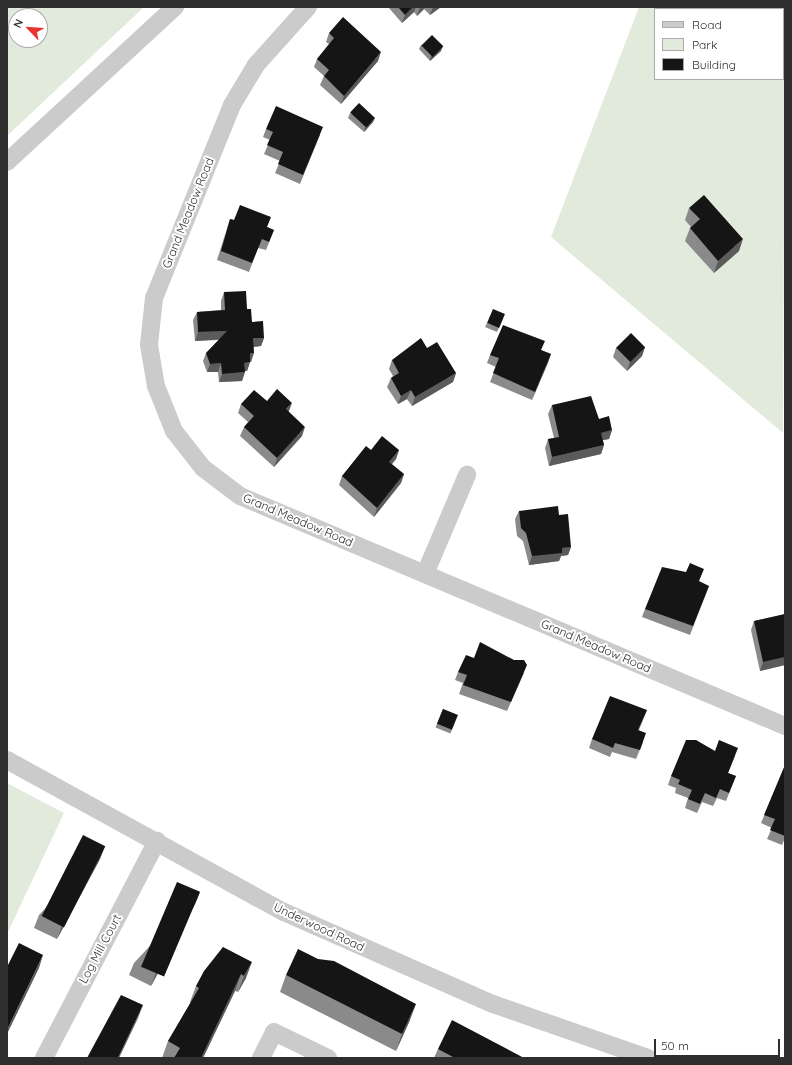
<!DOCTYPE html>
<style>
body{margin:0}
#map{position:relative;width:792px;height:1065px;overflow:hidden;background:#fff;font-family:Quicksand,sans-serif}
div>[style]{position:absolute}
.green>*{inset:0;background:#e2ebdb}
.minor>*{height:18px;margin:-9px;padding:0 9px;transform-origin:9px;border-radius:9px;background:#cbcbcb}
.wall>*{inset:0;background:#8a8a8a;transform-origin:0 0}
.shaded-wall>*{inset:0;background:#5b5b5b}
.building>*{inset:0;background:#151515;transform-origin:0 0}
span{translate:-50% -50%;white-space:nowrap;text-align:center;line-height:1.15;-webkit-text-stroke:4px #fff;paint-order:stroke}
.street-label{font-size:12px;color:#2e2e2e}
.frame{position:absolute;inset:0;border:8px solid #2e2e2e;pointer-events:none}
.legend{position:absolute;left:654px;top:8px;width:130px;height:72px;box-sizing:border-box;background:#fff;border:1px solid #ababab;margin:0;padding:5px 7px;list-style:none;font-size:12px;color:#2e2e2e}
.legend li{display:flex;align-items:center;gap:8px;height:20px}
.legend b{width:20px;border:1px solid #ababab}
.north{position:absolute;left:8px;top:8px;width:40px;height:40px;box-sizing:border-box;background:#fff;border:1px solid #ababab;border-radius:50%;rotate:295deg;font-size:11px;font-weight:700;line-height:16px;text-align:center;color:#2e2e2e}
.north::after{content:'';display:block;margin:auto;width:14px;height:18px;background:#e7342e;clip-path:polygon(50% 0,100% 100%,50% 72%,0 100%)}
.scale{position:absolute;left:654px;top:1039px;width:126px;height:18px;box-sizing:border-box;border:2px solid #2e2e2e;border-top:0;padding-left:5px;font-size:12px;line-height:14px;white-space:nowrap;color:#2e2e2e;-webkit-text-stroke:3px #fff;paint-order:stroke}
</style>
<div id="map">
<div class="green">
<i style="clip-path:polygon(evenodd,7px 7px,144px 7px,7px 136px,7px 7px,16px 16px,40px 16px,40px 40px,16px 40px,16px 16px)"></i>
<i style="clip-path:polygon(evenodd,639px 7px,785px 7px,783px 433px,551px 237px,639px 7px,655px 9px,783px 9px,783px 79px,655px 79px,655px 9px)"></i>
<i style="clip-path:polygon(7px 783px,64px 813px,7px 934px)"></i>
</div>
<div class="minor">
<i style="left:308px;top:7px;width:78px;rotate:131.9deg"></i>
<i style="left:256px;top:65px;width:47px;rotate:121deg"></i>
<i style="left:232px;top:105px;width:208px;rotate:112deg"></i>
<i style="left:154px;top:298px;width:47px;rotate:96.1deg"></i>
<i style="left:149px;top:345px;width:42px;rotate:80.3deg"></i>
<i style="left:156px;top:386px;width:48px;rotate:68.2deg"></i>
<i style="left:174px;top:431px;width:47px;rotate:51.9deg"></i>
<i style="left:203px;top:468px;width:46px;rotate:37.1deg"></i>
<i style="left:240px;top:496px;width:592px;rotate:22.88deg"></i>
<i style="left:7px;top:162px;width:229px;rotate:-42.7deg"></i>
<i style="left:425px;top:574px;width:108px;rotate:-67deg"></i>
<i style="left:7px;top:760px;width:316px;rotate:28.8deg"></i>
<i style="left:284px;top:912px;width:228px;rotate:23.8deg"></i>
<i style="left:493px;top:1004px;width:164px;rotate:19.2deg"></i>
<i style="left:44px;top:1058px;width:245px;rotate:-62.5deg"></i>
<i style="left:261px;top:1058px;width:29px;rotate:-63deg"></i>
<i style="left:274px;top:1032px;width:60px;rotate:25.7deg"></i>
</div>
<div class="wall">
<i style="clip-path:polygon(389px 7px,441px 7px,430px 15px,424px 9px,417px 16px,414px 12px,402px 23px,389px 8px)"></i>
<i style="clip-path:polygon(329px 33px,378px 61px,341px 104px,320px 85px,324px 76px,314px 67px,317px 59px,329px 44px,326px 42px)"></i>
<i style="clip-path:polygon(421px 45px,441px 51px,430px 61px,419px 49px)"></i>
<i style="clip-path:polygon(350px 113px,373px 122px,364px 132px,348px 118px)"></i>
<i style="clip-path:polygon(266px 129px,320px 135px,300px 184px,275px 173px,280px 161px,264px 154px,270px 140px,263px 137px)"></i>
<i style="clip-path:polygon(689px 208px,739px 251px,714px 273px,685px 241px,690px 228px,691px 227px,685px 220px)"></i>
<i style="clip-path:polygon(230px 219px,234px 220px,267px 227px,274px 230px,266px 250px,258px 248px,249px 272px,217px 260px)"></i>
<i style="clip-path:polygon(224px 292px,247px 309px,252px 322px,264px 338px,261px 346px,254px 347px,251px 362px,250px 362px,247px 371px,245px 371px,242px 381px,219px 382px,218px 372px,207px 372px,203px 361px,206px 353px,219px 340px,195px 341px,193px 320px,197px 312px,221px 310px,221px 301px)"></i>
<i style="clip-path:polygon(503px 318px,497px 332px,485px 327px,487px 323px)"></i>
<i style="clip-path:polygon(645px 347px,642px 356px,627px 371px,613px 357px,616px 348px)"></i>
<i style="clip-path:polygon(427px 348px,456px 373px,453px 382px,412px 406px,407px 399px,398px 404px,387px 387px,391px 378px,393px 376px,389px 369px,392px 360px)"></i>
<i style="clip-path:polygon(541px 350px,551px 354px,532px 400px,490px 382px,496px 367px,487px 363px,490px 355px)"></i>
<i style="clip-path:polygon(267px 401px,289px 411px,288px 412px,302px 436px,274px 467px,240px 436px,244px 427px,248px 422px,238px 413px,241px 404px)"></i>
<i style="clip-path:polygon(552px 405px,599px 419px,612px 430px,609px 439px,603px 440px,604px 445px,601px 454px,549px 466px,545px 448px,548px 439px,554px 438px,548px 414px)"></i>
<i style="clip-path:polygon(371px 450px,399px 450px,396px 459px,392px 464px,404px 474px,401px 483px,374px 517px,339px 485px,342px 476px)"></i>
<i style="clip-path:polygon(519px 511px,559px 515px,571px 547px,568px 555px,561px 556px,559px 561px,529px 565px,523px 541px,517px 536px,515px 519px)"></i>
<i style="clip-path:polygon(699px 582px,709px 586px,690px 635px,642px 617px,645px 609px)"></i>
<i style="clip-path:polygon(785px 614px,785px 665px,760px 671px,751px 630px,754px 621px)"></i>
<i style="clip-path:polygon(474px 658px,524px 673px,507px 711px,459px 694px,463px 683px,455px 680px,458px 672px)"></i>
<i style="left:443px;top:709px;width:16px;height:20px;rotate:22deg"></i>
<i style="clip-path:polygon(647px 710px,639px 730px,643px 742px,636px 759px,612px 752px,610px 757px,589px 748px,592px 739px)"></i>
<i style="clip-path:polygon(715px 751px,735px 756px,728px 773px,736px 776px,726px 801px,717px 798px,713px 806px,702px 802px,697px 813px,685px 808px,688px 798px,675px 793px,676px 788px,668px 785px,671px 776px)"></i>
<i style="clip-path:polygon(785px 765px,785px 838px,782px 845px,767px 839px,772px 828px,761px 823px)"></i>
<i style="clip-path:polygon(105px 846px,100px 859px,57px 939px,34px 928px,39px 915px)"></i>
<i style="clip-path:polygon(200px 892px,195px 904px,151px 986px,129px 975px,134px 963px)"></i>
<i style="clip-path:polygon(223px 947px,246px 978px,238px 992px,235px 991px,203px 1058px,162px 1058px,168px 1041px,191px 1003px,190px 1002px,196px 986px)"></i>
<i style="clip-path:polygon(286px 975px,410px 1020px,396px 1051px,280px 992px)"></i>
<i style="clip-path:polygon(438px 1049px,524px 1058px,434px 1058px)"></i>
</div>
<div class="shaded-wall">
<i style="clip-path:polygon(413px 7px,416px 7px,414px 12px,402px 23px,405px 15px)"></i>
<i style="clip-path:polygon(420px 7px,425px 7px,424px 9px,417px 16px)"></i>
<i style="clip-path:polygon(433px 7px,441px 7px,430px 15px)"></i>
<i style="clip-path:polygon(443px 46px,441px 51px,430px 61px,431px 56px)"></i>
<i style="clip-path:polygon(381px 52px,378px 61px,341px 104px,344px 96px)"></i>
<i style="clip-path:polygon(375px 118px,373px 122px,364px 132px,365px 128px)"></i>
<i style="clip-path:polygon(743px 239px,739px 251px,714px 273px,718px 261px)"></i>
<i style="clip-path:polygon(227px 331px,224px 339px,195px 341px,198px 332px)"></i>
<i style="clip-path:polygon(253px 338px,264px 338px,261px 346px,250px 347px)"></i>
<i style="clip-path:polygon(645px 347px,642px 356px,627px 371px,630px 362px)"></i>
<i style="clip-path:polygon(250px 353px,254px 353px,251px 362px,247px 362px)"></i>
<i style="clip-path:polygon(551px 354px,548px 363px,532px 400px,535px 392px)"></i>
<i style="clip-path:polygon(250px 362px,247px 371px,241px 371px,244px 363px)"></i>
<i style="clip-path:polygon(221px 363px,218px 372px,207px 372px,210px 364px)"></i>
<i style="clip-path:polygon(245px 372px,242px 381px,219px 382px,222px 374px)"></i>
<i style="clip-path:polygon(456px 373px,453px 382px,412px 406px,415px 397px)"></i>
<i style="clip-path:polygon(411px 390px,407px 399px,398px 404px,401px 396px)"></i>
<i style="clip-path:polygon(292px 403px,289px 411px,282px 418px,286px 409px)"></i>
<i style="clip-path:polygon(305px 427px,302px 436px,274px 467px,277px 458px)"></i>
<i style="clip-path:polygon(612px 430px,609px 439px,598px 441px,601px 433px)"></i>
<i style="clip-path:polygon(604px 445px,601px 454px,549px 466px,552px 457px)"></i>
<i style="clip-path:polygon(399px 450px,396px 459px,386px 471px,389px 462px)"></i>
<i style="clip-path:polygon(404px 474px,401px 483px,374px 517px,377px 508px)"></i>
<i style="clip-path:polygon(571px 547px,568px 555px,561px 556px,559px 561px,529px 565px,532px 556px,562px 548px)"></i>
<i style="clip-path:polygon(785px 657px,785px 665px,760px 671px,763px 662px)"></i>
<i style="clip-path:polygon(105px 846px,100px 859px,57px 939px,62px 926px)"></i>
<i style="clip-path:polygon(200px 892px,195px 904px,151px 986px,156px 973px)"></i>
<i style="clip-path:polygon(43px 955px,39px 968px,7px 1034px,7px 1030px)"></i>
<i style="clip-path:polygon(252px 962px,246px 978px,238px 992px,244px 976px)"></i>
<i style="clip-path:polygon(241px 974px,235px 991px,203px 1058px,201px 1058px)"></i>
<i style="clip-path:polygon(416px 1004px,410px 1020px,396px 1051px,402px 1034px)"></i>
<i style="clip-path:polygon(143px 1005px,138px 1018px,119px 1058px,118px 1058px)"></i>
</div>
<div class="building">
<i style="clip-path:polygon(398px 7px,413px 7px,405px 15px)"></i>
<i style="clip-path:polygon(343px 17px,381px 52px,344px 96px,324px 76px,329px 70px,317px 59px,334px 38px,329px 33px)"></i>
<i style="left:432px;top:35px;width:16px;height:15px;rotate:45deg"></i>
<i style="left:359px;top:103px;width:22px;height:13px;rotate:43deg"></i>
<i style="clip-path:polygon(276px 106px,323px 127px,303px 175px,278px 164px,283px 152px,267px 145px,273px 132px,266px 129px)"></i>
<i style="clip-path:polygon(704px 195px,743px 239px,718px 261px,690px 228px,700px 219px,689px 208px)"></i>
<i style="clip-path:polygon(240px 205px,271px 217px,267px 227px,274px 230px,269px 242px,262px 239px,252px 263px,221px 251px,230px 219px,234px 220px)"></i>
<i style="clip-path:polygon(246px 291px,247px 309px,251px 309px,252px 322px,263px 321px,264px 338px,253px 338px,254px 353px,250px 353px,250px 362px,244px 363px,245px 372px,222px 374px,221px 363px,210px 364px,206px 353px,227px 331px,198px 332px,197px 312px,225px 310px,224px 292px)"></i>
<i style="left:493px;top:309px;width:13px;height:15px;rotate:23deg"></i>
<i style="clip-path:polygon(503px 325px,545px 341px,541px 350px,551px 354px,535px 392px,493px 373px,499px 358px,490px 355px)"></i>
<i style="left:631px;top:333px;width:20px;height:21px;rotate:45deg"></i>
<i style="clip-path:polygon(421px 338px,427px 348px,437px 342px,456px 373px,415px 397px,411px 390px,401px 396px,391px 378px,399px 373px,392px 360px)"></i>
<i style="clip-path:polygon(277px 389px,292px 403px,286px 409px,305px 427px,277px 458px,244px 427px,254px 416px,241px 404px,254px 390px,267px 401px)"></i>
<i style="clip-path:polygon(591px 396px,599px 419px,609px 416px,612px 430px,601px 433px,604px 445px,552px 457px,548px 439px,559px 437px,552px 405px)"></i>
<i style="clip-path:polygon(382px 436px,399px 450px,389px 462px,404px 474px,377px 508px,342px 476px,366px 446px,371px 450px)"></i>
<i style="clip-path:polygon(558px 506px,559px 515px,568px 514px,571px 547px,562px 548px,562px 553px,532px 556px,526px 533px,521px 528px,519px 511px)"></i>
<i style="clip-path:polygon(690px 563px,704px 569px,699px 581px,709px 586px,693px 626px,645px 609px,662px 567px,686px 572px)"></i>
<i style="clip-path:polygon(785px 614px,785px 657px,763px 662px,754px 621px)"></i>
<i style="clip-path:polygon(480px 642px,514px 660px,524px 660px,527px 665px,511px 702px,463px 685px,467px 675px,458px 672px,466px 655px,474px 658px)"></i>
<i style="clip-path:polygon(610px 696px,647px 710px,638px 730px,646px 733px,640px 750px,615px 743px,613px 748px,592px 739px)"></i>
<i style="left:443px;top:709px;width:16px;height:16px;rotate:22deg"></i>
<i style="clip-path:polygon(686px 740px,696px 740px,715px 751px,719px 740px,738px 748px,728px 773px,736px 776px,729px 793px,720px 789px,716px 798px,705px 793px,700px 804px,688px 799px,692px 790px,678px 784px,680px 780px,671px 776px)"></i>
<i style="clip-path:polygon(785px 765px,785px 836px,770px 830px,775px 819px,764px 815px)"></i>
<i style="left:83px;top:835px;width:25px;height:91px;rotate:27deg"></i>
<i style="left:177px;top:882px;width:25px;height:92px;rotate:23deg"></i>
<i style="clip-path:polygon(19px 943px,43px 955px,7px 1030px,7px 967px)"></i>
<i style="clip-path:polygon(223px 947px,252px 962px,244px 976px,241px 974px,201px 1058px,174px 1058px,180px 1048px,168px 1041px,199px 988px,196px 986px,204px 971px)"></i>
<i style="clip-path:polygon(298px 949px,318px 959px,334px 961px,416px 1004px,402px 1034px,286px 975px)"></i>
<i style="clip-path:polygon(121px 995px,143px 1005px,118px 1058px,87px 1058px)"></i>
<i style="clip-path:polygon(452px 1020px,524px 1058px,455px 1058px,438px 1049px)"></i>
</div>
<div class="street-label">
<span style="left:188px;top:213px;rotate:-68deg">Grand Meadow Road</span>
<span style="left:298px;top:520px;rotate:23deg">Grand Meadow Road</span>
<span style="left:596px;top:646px;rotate:23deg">Grand Meadow Road</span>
<span style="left:319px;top:927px;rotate:25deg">Underwood Road</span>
<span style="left:100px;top:949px;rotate:-62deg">Log Mill Court</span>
</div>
<div class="frame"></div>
<ul class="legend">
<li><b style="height:5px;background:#cbcbcb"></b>Road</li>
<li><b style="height:11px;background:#e2ebdb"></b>Park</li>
<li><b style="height:11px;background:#151515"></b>Building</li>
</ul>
<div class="north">N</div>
<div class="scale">50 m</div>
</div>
